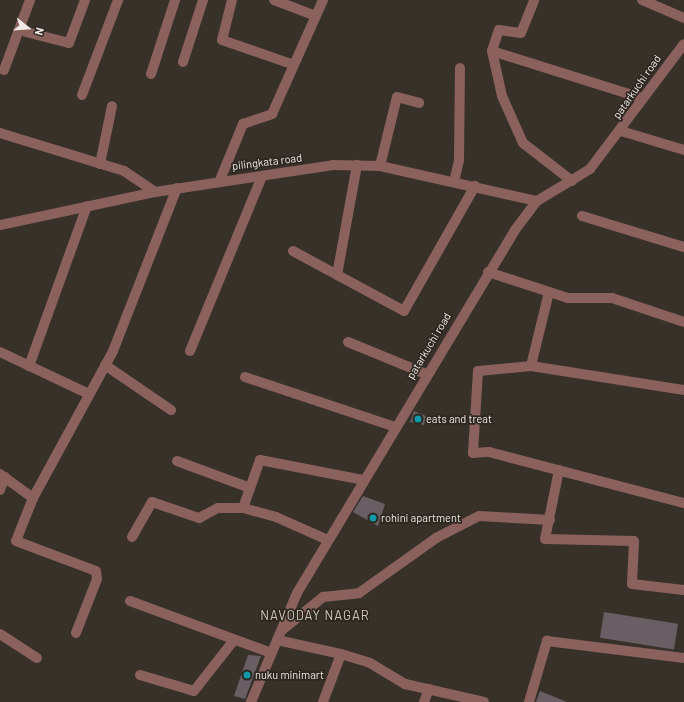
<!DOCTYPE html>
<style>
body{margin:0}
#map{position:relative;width:684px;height:702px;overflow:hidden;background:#37312a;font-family:Barlow,sans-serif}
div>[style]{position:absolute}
.building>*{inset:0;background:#685e63;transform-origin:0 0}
.minor>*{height:10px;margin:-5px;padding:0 5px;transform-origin:5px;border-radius:5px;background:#8b615d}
.dots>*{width:11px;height:11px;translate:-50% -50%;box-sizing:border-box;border:2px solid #2d2720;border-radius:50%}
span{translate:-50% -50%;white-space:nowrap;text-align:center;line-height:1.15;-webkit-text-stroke:3.5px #2d2720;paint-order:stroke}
.street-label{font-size:11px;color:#efeae6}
.poi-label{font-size:11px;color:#efeae6}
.left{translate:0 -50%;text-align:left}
.quarter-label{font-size:13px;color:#d0c7bf;letter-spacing:1px}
.north{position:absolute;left:8px;top:8px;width:40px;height:40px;-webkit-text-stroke:3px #2d2720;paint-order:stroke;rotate:107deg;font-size:11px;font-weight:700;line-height:16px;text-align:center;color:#efeae6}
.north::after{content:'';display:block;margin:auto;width:14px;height:18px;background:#efeae6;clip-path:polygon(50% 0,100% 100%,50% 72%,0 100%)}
</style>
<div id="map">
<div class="building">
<i style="clip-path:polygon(414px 411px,426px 416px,424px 425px,410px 422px)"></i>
<i style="clip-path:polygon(363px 496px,385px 504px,378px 526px,353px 512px)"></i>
<i style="left:604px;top:612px;width:75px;height:26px;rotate:9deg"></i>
<i style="clip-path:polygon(248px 655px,261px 656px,245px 699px,234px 696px)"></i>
<i style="clip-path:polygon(540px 691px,567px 702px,536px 702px)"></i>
</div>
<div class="minor">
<i style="left:232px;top:0;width:41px;rotate:104deg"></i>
<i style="left:222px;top:40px;width:76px;rotate:19.1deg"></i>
<i style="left:274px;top:0;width:45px;rotate:20.9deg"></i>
<i style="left:642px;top:0;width:46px;rotate:23.2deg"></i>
<i style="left:26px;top:32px;width:44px;rotate:14.3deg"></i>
<i style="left:69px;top:43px;width:46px;rotate:-69.6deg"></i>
<i style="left:492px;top:51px;width:22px;rotate:-72deg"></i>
<i style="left:499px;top:30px;width:22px;rotate:8deg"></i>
<i style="left:521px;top:33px;width:35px;rotate:-68deg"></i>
<i style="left:183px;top:62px;width:65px;rotate:-72.1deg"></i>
<i style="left:4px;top:70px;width:75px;rotate:-69.6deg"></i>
<i style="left:151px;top:74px;width:78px;rotate:-72deg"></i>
<i style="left:82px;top:95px;width:102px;rotate:-69.2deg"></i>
<i style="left:621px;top:131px;width:66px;rotate:16.8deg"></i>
<i style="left:0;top:133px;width:130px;rotate:17deg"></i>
<i style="left:124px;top:171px;width:37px;rotate:34deg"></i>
<i style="left:100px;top:164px;width:59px;rotate:-78.3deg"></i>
<i style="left:380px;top:166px;width:71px;rotate:-76.2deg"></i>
<i style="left:397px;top:97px;width:23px;rotate:15deg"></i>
<i style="left:220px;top:180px;width:61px;rotate:-67.7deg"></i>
<i style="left:243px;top:124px;width:31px;rotate:-19deg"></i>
<i style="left:272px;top:114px;width:125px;rotate:-65.9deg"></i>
<i style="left:572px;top:181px;width:62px;rotate:-142.2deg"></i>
<i style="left:523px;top:143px;width:51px;rotate:-114.1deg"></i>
<i style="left:502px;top:96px;width:46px;rotate:-102.5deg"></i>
<i style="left:492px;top:51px;width:157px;rotate:17.4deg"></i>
<i style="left:454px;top:182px;width:23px;rotate:-77deg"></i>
<i style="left:459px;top:160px;width:92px;rotate:-89.4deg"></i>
<i style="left:582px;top:216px;width:107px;rotate:16.9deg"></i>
<i style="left:0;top:225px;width:158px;rotate:-12deg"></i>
<i style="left:155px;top:192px;width:180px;rotate:-8.6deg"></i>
<i style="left:333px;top:165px;width:47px;rotate:1.2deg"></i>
<i style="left:380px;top:166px;width:161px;rotate:12.6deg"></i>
<i style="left:293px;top:251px;width:126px;rotate:28.4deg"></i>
<i style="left:404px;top:311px;width:144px;rotate:-60.4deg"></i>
<i style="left:488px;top:272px;width:84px;rotate:18deg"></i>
<i style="left:568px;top:298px;width:44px"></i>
<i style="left:612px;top:298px;width:76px;rotate:18.4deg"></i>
<i style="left:337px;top:275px;width:112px;rotate:-79.7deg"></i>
<i style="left:549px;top:292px;width:76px;rotate:103.7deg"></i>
<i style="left:531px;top:366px;width:155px;rotate:8.9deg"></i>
<i style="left:348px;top:342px;width:84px;rotate:22.3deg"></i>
<i style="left:190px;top:351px;width:189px;rotate:-67.6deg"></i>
<i style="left:0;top:352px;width:98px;rotate:25.3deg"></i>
<i style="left:105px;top:365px;width:80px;rotate:34.3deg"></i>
<i style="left:29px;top:366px;width:170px;rotate:-70.1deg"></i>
<i style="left:531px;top:366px;width:53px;rotate:174.6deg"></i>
<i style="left:478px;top:371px;width:82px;rotate:93.5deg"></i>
<i style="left:473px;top:453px;width:16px;rotate:-4deg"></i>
<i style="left:489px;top:452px;width:202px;rotate:14.7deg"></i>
<i style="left:245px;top:377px;width:158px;rotate:18.4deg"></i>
<i style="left:177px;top:461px;width:78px;rotate:20.3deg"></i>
<i style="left:559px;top:470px;width:70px;rotate:101.5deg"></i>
<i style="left:545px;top:539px;width:89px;rotate:1.3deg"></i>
<i style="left:634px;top:541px;width:43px;rotate:92.7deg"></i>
<i style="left:632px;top:584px;width:52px;rotate:6.6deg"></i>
<i style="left:0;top:474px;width:41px;rotate:36deg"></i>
<i style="left:33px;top:498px;width:167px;rotate:-61.4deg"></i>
<i style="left:113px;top:351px;width:175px;rotate:-68.6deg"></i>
<i style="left:0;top:490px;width:14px;rotate:-69deg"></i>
<i style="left:33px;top:498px;width:46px;rotate:111.6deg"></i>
<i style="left:16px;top:541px;width:85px;rotate:20.6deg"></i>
<i style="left:96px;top:571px;width:8px;rotate:83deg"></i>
<i style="left:97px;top:579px;width:58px;rotate:111.3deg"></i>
<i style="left:243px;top:508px;width:51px;rotate:-70.5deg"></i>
<i style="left:260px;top:460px;width:106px;rotate:10.9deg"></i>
<i style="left:132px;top:537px;width:40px;rotate:-60.3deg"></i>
<i style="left:152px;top:502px;width:50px;rotate:18.8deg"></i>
<i style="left:199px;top:518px;width:21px;rotate:-28deg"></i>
<i style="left:218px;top:508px;width:25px"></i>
<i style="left:243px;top:508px;width:34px;rotate:15deg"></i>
<i style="left:276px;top:517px;width:57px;rotate:23.9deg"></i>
<i style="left:130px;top:601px;width:150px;rotate:20.2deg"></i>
<i style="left:282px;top:630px;width:53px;rotate:-38.8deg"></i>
<i style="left:323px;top:597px;width:36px;rotate:-6deg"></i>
<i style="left:359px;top:593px;width:95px;rotate:-35.5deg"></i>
<i style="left:436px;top:538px;width:48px;rotate:-27.1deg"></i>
<i style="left:479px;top:516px;width:71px;rotate:3.2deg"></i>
<i style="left:0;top:634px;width:44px;rotate:33deg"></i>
<i style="left:277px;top:640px;width:66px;rotate:12.3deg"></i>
<i style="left:341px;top:654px;width:30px;rotate:17deg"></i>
<i style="left:370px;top:663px;width:41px;rotate:31deg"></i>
<i style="left:405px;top:684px;width:81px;rotate:12.8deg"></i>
<i style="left:140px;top:675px;width:56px;rotate:16.5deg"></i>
<i style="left:194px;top:691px;width:65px;rotate:-51.9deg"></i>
<i style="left:251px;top:702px;width:118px;rotate:-67.1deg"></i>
<i style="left:297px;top:593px;width:423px;rotate:-59deg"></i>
<i style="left:515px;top:230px;width:36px;rotate:-53deg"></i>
<i style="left:537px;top:201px;width:62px;rotate:-31.1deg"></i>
<i style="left:590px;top:169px;width:156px;rotate:-53.1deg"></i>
<i style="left:323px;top:702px;width:51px;rotate:-69.4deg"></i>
<i style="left:424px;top:702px;width:14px;rotate:-69deg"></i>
<i style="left:529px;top:702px;width:64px;rotate:-73.6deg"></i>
<i style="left:547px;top:641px;width:138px;rotate:7.1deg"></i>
</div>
<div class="dots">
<i style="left:418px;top:419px;background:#0f9aa8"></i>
<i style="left:373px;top:518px;background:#0f9aa8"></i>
<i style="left:247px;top:675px;background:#0f9aa8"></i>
</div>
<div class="street-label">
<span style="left:637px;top:87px;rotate:-55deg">patarkuchi road</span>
<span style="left:267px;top:162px;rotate:-7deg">pilingkata road</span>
<span style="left:429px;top:346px;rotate:-59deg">patarkuchi road</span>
</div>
<div class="poi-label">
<span class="left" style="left:426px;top:419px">eats and treat</span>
<span class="left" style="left:381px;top:518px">rohini apartment</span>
<span class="left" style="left:255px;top:675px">nuku minimart</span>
</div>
<div class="quarter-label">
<span style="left:315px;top:615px">NAVODAY NAGAR</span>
</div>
<div class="north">N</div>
</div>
